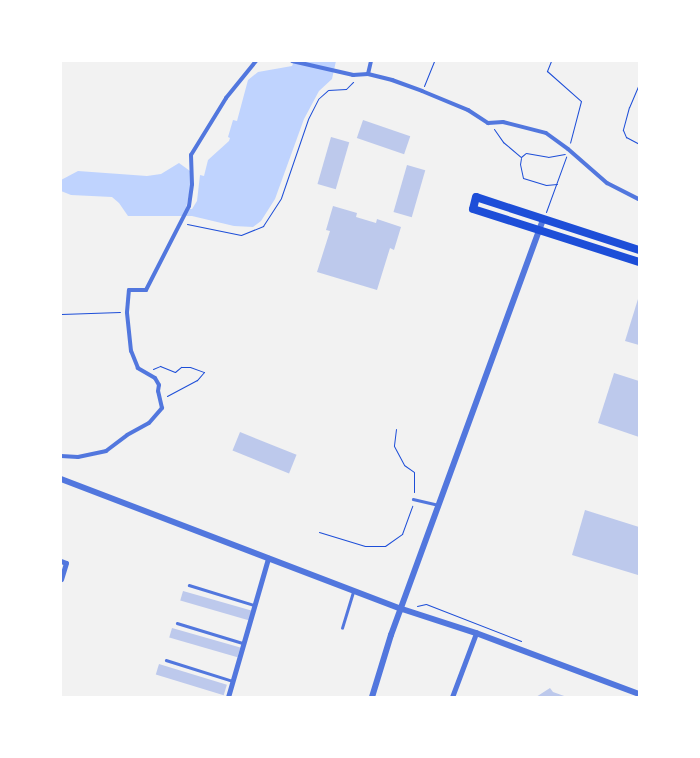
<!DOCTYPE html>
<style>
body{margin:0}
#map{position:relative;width:700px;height:758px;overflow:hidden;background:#f2f2f2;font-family:"Varela Round",sans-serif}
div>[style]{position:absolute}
.water>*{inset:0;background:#bfd3fe}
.building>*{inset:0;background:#bdc9ec;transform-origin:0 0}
.path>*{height:1px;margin:-0.5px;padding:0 0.5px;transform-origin:0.5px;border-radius:0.5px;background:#1d4ed8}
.service>*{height:2.5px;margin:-1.25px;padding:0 1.25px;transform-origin:1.25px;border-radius:1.25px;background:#5277de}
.pedestrian>*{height:4px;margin:-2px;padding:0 2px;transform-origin:2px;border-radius:2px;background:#5277de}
.minor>*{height:5px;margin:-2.5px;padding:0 2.5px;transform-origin:2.5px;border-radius:2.5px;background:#5277de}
.tertiary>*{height:6px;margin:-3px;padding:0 3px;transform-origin:3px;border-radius:3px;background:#5277de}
.primary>*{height:8px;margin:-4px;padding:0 4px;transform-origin:4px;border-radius:4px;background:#1d4ed8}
span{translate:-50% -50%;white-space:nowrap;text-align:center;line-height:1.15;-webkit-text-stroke:4.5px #fff;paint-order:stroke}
.frame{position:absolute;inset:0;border:62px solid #fff;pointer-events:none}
</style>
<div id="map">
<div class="water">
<i style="clip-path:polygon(294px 61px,336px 61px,332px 79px,319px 91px,304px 119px,275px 199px,261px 221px,253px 227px,234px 226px,192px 216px,128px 216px,119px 203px,112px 197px,71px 195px,61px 191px,61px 180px,78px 171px,147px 176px,161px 174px,179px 163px,190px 171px,191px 186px,186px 208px,192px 209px,197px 201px,200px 175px,204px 176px,208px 160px,229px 141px,230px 138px,228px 137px,233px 120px,237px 121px,248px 80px,258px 72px,292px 66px)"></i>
</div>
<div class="building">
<i style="left:363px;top:120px;width:50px;height:19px;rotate:19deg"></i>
<i style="left:331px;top:137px;width:19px;height:49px;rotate:16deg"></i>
<i style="left:407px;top:165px;width:19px;height:49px;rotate:16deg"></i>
<i style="clip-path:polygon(333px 206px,357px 213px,356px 217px,376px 223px,377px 219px,401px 227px,394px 250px,390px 248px,377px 290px,317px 272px,330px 231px,326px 230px)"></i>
<i style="clip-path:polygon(638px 299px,639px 299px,639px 345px,625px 341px)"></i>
<i style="clip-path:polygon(614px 373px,639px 381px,639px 437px,598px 423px)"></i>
<i style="left:240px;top:432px;width:61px;height:20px;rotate:22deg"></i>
<i style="clip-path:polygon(585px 510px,639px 527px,638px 575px,572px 555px)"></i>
<i style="left:183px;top:591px;width:72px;height:10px;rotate:16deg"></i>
<i style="left:172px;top:628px;width:71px;height:10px;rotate:16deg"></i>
<i style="left:159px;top:664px;width:71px;height:11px;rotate:17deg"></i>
<i style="clip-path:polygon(550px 688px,553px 692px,567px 697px,536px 697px)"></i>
</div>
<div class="path">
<i style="left:551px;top:61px;width:11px;rotate:112deg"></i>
<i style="left:547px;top:71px;width:45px;rotate:41.4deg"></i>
<i style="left:581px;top:101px;width:43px;rotate:104.7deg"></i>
<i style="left:639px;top:84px;width:25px;rotate:113deg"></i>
<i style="left:629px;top:107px;width:24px;rotate:105deg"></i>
<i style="left:623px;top:130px;width:8px;rotate:67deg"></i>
<i style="left:626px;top:137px;width:15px;rotate:28deg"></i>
<i style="left:424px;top:86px;width:27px;rotate:-68deg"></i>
<i style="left:494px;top:129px;width:16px;rotate:55deg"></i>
<i style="left:503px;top:142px;width:23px;rotate:40deg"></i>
<i style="left:521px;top:157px;width:6px;rotate:-39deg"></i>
<i style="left:526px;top:153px;width:22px;rotate:10deg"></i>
<i style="left:548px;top:157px;width:17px;rotate:-10deg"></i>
<i style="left:521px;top:158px;width:6px;rotate:99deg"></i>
<i style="left:520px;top:164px;width:14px;rotate:78deg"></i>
<i style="left:523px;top:178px;width:24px;rotate:17deg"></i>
<i style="left:546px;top:185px;width:11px;rotate:-5deg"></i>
<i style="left:546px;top:212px;width:59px;rotate:-70deg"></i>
<i style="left:187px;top:224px;width:55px;rotate:11.5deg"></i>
<i style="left:241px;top:235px;width:24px;rotate:-22deg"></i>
<i style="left:263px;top:226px;width:33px;rotate:-57deg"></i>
<i style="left:281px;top:198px;width:83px;rotate:-71.1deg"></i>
<i style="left:308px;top:119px;width:22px;rotate:-63deg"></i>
<i style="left:318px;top:99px;width:13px;rotate:-42deg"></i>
<i style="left:328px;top:90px;width:18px;rotate:-3deg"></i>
<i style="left:346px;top:89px;width:10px;rotate:-45deg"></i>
<i style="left:61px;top:314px;width:59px;rotate:-1.9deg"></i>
<i style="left:153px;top:369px;width:8px;rotate:-23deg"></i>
<i style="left:160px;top:366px;width:16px;rotate:22deg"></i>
<i style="left:175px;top:372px;width:8px;rotate:-40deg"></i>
<i style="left:181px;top:367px;width:9px"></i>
<i style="left:190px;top:367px;width:15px;rotate:20deg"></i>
<i style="left:204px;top:372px;width:11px;rotate:131deg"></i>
<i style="left:197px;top:380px;width:34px;rotate:152deg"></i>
<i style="left:396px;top:429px;width:17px;rotate:97deg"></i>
<i style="left:394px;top:446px;width:21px;rotate:62deg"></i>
<i style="left:404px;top:465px;width:12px;rotate:35deg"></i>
<i style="left:414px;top:472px;width:20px;rotate:90deg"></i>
<i style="left:319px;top:532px;width:48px;rotate:16.9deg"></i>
<i style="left:365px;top:546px;width:20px"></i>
<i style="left:385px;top:546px;width:21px;rotate:-35deg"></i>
<i style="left:402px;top:534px;width:30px;rotate:-70deg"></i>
<i style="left:417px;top:606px;width:9px;rotate:-13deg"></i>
<i style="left:426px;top:604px;width:102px;rotate:21.3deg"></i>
</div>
<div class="service">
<i style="left:413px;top:499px;width:26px;rotate:13deg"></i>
<i style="left:189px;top:585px;width:68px;rotate:17.1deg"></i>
<i style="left:177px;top:623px;width:69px;rotate:16.9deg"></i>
<i style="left:342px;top:628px;width:38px;rotate:-73deg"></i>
<i style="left:166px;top:660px;width:70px;rotate:17.4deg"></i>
</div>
<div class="pedestrian">
<i style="left:292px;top:61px;width:63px;rotate:12.9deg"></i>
<i style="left:353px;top:75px;width:15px;rotate:-4deg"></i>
<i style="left:368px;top:74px;width:13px;rotate:-77deg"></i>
<i style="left:368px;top:74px;width:25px;rotate:14deg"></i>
<i style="left:392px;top:80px;width:32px;rotate:20deg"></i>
<i style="left:422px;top:91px;width:50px;rotate:22.4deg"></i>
<i style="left:468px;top:110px;width:24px;rotate:33deg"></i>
<i style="left:488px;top:123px;width:15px;rotate:-4deg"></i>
<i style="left:503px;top:122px;width:44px;rotate:14.3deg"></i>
<i style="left:546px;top:133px;width:27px;rotate:36deg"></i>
<i style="left:568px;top:149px;width:52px;rotate:41.1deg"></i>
<i style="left:607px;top:183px;width:36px;rotate:27deg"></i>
<i style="left:61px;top:456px;width:17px;rotate:3deg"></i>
<i style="left:78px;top:457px;width:29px;rotate:-12deg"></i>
<i style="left:106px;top:451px;width:26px;rotate:-37deg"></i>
<i style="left:127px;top:435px;width:25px;rotate:-29deg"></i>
<i style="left:149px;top:423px;width:20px;rotate:-49deg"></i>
<i style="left:162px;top:408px;width:17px;rotate:-103deg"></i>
<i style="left:158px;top:391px;width:6px;rotate:-81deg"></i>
<i style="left:159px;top:385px;width:8px;rotate:-120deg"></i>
<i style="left:155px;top:378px;width:20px;rotate:-150deg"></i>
<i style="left:138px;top:368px;width:18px;rotate:-112deg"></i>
<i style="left:131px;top:351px;width:39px;rotate:-96deg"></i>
<i style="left:127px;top:312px;width:22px;rotate:-85deg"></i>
<i style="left:129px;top:290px;width:17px"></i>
<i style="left:146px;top:290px;width:94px;rotate:-62.9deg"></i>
<i style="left:189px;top:206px;width:22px;rotate:-82deg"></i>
<i style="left:192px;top:184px;width:29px;rotate:-92deg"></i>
<i style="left:191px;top:155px;width:67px;rotate:-58.4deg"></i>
<i style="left:226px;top:98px;width:48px;rotate:-51deg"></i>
</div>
<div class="minor">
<i style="left:61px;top:561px;width:5px;rotate:22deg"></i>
<i style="left:66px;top:563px;width:17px;rotate:107deg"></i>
<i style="left:228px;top:697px;width:145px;rotate:-73.9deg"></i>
<i style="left:452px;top:697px;width:68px;rotate:-69.4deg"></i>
</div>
<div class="tertiary">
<i style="left:61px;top:479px;width:365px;rotate:20.9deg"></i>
<i style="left:402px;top:609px;width:78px;rotate:18deg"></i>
<i style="left:476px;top:633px;width:174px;rotate:20.5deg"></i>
<i style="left:372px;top:697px;width:65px;rotate:-73deg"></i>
<i style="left:391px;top:635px;width:443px;rotate:-69.9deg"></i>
</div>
<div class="primary">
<i style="left:639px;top:250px;width:171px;rotate:-162deg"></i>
<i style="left:476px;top:197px;width:12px;rotate:104deg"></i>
<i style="left:473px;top:209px;width:174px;rotate:17.7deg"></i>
</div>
<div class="frame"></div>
</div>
